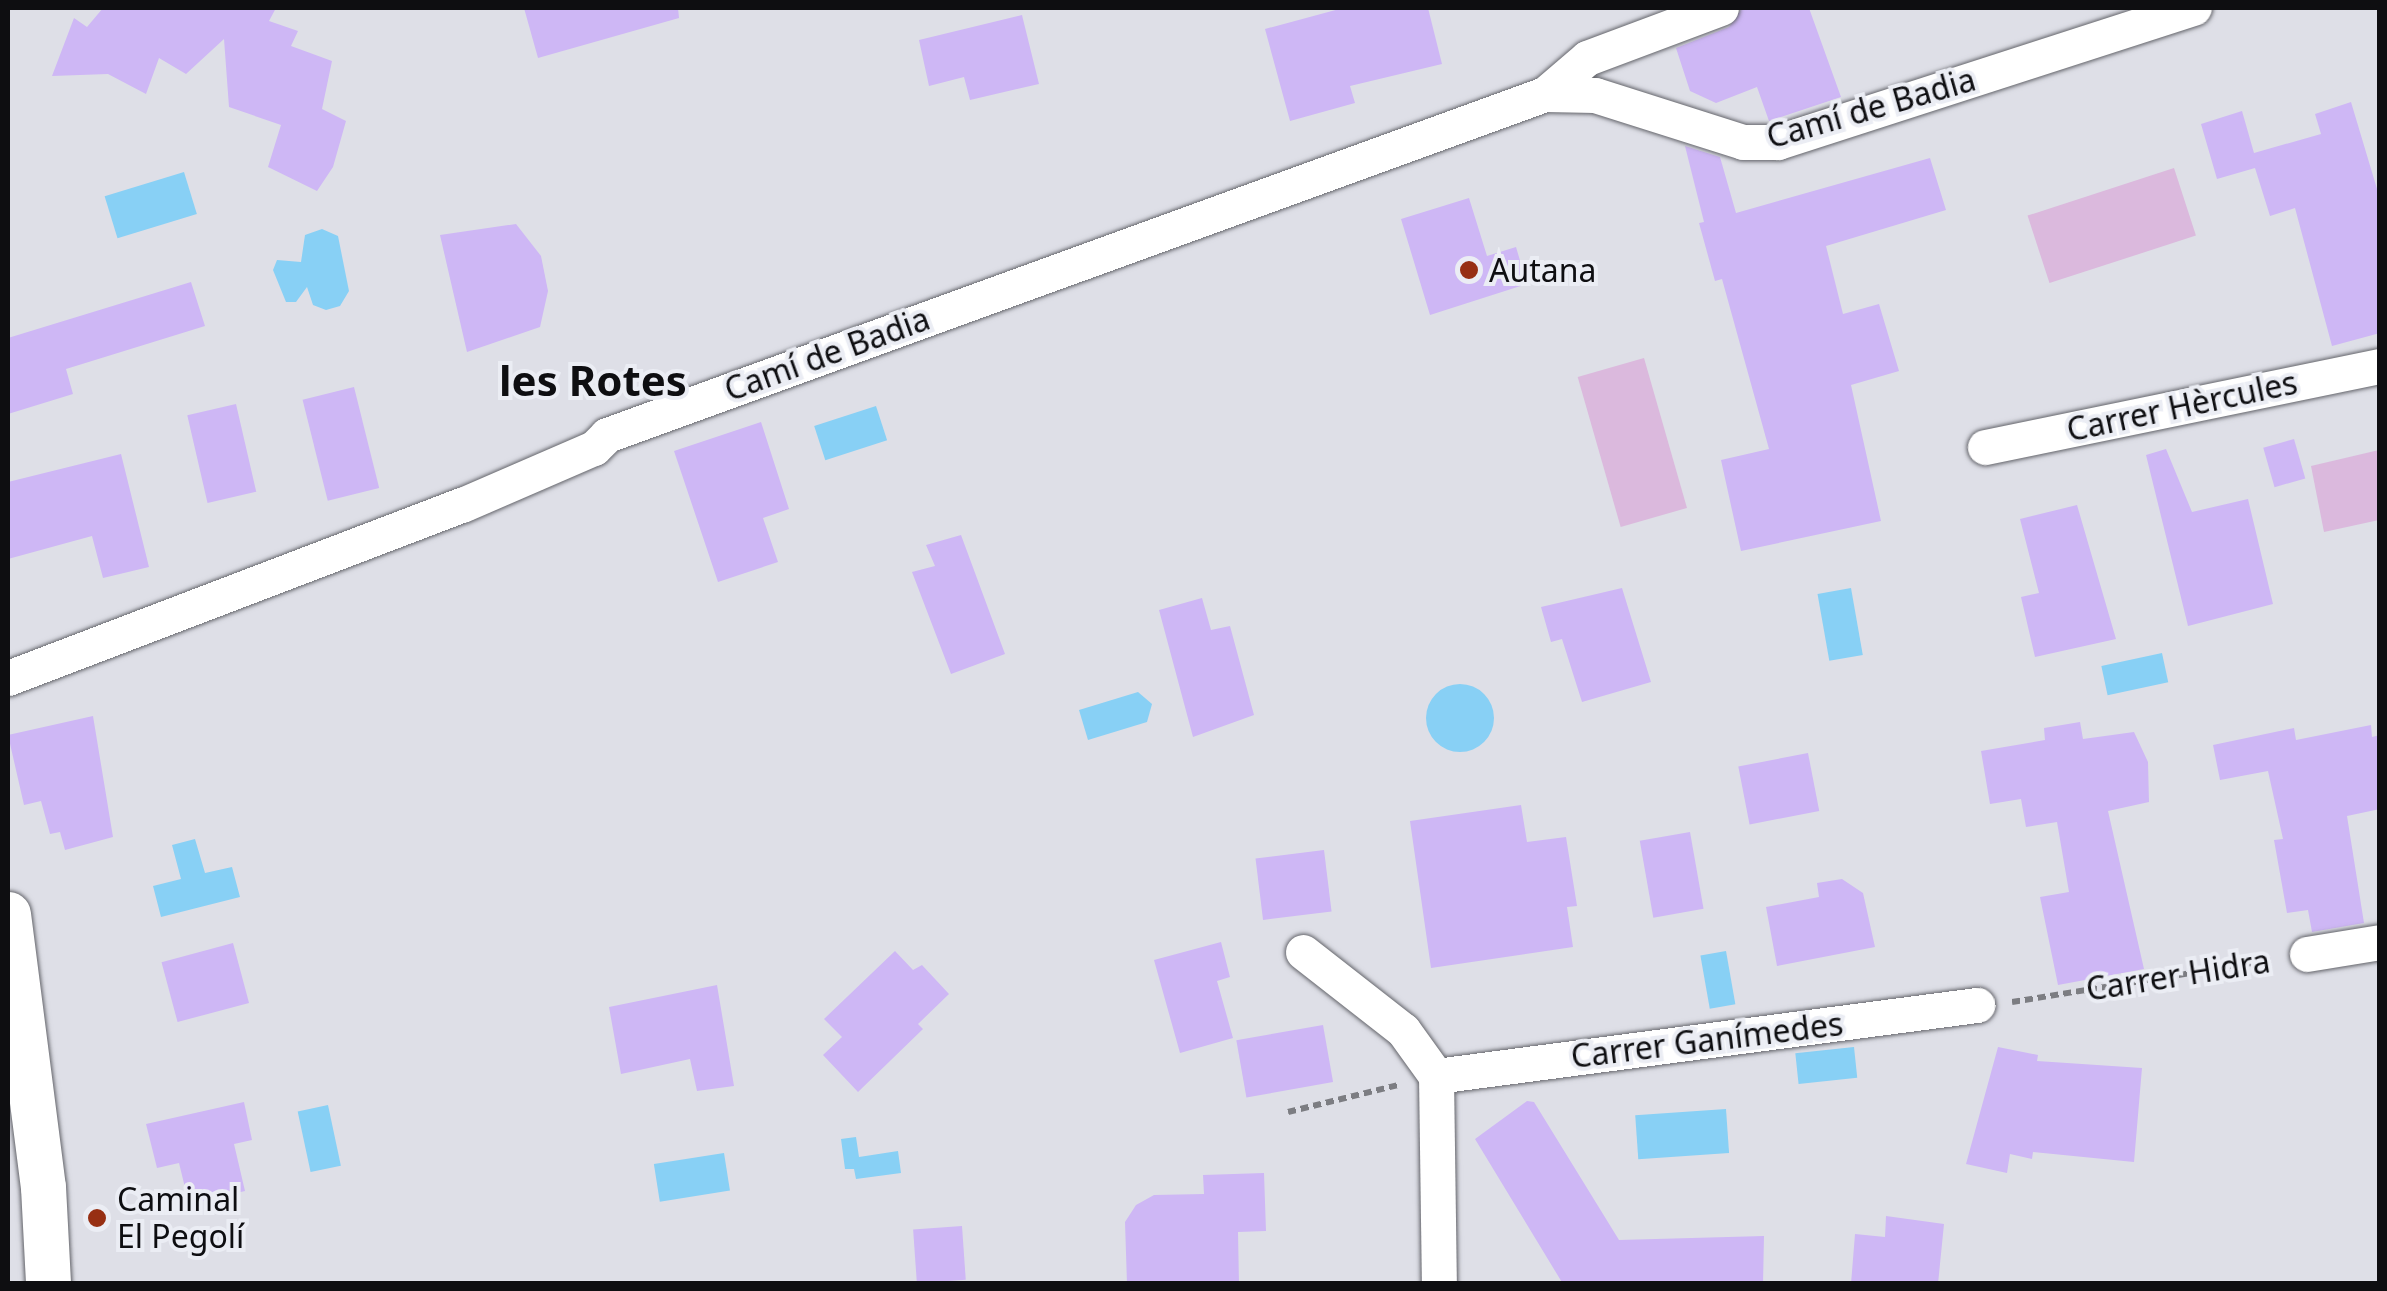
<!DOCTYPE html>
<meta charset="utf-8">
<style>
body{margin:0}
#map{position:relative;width:2387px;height:1291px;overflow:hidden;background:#dedfe7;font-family:"Noto Sans",sans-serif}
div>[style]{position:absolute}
.green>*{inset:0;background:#dbb9dd;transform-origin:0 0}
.water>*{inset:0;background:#88d0f5;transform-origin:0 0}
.round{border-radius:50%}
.building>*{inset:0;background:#ceb7f5;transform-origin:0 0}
.path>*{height:6px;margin-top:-3px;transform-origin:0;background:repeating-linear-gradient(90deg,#7c7d82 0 8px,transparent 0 13px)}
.roads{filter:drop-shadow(0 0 2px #64656b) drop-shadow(0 0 2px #64656b)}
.minor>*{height:35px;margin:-17.5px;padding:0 17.5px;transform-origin:17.5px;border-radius:17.5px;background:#fff}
.tertiary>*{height:45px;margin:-22.5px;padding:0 22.5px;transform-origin:22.5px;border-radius:22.5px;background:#fff}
.dots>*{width:28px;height:28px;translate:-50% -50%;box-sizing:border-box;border:5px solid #ebedf4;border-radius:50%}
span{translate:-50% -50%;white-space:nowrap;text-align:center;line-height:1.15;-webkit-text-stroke:8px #ebedf4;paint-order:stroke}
.street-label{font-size:32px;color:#0e0e11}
.poi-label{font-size:32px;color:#0e0e11}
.left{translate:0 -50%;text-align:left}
.district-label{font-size:42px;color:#0e0e11;font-weight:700}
.frame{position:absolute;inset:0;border:10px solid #0e0e11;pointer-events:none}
</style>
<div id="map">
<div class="green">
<i style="left:2174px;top:168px;width:71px;height:154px;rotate:72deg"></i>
<i style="left:1644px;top:358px;width:156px;height:69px;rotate:74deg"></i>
<i style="clip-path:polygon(2379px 450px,2379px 520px,2324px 532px,2311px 466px)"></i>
</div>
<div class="water">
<i style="left:184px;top:172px;width:44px;height:83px;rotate:73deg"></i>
<i style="clip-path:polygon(322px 229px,338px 236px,349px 291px,340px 306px,326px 310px,313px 305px,307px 287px,296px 302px,286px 302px,273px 270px,277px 260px,301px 262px,305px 235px)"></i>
<i style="left:876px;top:406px;width:36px;height:65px;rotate:72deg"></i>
<i style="left:1851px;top:588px;width:68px;height:34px;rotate:80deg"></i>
<i style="left:2162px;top:653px;width:30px;height:62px;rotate:78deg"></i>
<i class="round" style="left:1426px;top:684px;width:68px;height:68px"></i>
<i style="clip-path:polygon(1138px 692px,1152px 704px,1147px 722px,1088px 740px,1079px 710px)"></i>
<i style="clip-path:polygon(195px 839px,205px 873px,232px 867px,240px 897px,161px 917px,153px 886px,181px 879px,172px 845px)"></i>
<i style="left:1726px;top:951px;width:54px;height:26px;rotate:80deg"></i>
<i style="left:1854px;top:1047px;width:31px;height:59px;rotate:84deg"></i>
<i style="left:328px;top:1105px;width:62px;height:31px;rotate:78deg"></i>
<i style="left:1726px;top:1109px;width:44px;height:91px;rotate:86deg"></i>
<i style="clip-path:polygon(856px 1137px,859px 1157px,898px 1151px,901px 1173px,856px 1179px,854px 1169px,845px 1169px,841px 1139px)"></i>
<i style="left:724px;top:1153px;width:38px;height:71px;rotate:81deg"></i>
</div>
<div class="building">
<i style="clip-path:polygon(103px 8px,276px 8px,269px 21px,298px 31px,291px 46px,332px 61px,322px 109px,346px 121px,333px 167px,317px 191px,268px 167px,281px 125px,229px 107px,224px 39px,186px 74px,159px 58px,146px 94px,108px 74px,52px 76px,74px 18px,87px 27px)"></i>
<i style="clip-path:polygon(524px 8px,678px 8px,679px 18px,538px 58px)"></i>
<i style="clip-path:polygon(1343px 8px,1428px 8px,1442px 64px,1350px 86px,1355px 103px,1290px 121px,1265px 29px)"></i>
<i style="clip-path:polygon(1742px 8px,1809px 8px,1841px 97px,1769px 121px,1757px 87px,1716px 103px,1690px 91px,1676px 48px,1729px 27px)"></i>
<i style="clip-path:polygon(1022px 15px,1039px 84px,970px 100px,964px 77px,929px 86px,919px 40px)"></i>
<i style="clip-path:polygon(2351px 102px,2380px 199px,2380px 333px,2332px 346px,2295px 208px,2270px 216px,2255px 168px,2217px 179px,2201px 124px,2242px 111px,2254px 153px,2321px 134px,2315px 114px)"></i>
<i style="clip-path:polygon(1685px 146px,1720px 157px,1736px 213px,1930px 158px,1946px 210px,1826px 246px,1843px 314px,1879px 304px,1899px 371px,1851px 385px,1881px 521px,1741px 551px,1721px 460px,1769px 449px,1722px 279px,1715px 281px,1699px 223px,1704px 222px)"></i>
<i style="clip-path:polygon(1469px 198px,1487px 256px,1516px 247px,1527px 284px,1430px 315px,1401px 219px)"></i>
<i style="clip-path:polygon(516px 224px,541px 256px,548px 291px,540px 327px,467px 352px,440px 235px)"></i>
<i style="clip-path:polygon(191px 282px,205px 326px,66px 369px,73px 394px,8px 414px,8px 338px)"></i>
<i style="left:354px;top:387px;width:104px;height:53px;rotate:76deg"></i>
<i style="left:236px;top:404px;width:90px;height:50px;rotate:77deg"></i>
<i style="clip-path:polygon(761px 422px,789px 509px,763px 518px,778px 562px,718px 582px,674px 451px)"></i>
<i style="left:2294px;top:439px;width:41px;height:32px;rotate:74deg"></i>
<i style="clip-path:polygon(2166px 449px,2192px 512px,2248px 499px,2273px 604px,2188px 626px,2146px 455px)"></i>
<i style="clip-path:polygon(121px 454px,149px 567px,103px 578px,92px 536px,8px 559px,8px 482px)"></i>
<i style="clip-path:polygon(2077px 505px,2116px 639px,2035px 657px,2021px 597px,2039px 593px,2020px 519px)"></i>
<i style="clip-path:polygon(961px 535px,1005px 654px,951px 674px,912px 572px,935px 566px,926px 545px)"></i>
<i style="clip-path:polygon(1622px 588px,1651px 682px,1582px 702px,1562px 639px,1551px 642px,1541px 607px)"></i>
<i style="clip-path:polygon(1202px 598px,1211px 630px,1230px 626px,1254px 715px,1193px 737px,1159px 610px)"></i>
<i style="clip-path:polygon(93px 716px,113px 837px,65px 850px,60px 832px,50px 834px,41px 801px,24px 805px,8px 735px)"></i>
<i style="clip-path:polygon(2080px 722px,2083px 739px,2134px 732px,2148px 762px,2149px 802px,2108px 811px,2144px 969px,2058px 985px,2040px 897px,2069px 892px,2057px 822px,2026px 827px,2021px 799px,1990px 804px,1981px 751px,2045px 740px,2044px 728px)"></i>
<i style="clip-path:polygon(2371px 725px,2372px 737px,2380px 735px,2380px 809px,2347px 816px,2364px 923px,2312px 932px,2308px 910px,2287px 913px,2274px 840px,2283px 839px,2268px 771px,2220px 780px,2213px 745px,2294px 728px,2296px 740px)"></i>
<i style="left:1808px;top:753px;width:59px;height:71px;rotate:79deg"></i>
<i style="clip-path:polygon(1521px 805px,1527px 842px,1566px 837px,1577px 906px,1567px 907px,1573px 947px,1431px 968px,1410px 821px)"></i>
<i style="left:1690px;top:832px;width:78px;height:51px;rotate:80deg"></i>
<i style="left:1324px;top:850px;width:62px;height:69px;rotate:83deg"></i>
<i style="clip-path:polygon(1842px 879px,1863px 893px,1875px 947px,1777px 966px,1766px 907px,1819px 897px,1817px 883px)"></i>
<i style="clip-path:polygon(1221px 942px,1230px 977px,1217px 981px,1233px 1038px,1180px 1053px,1154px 960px)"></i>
<i style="left:233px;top:943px;width:62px;height:74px;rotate:75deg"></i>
<i style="clip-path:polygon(895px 951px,913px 970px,922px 965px,949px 994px,918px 1024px,923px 1029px,858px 1092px,823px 1055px,842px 1037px,824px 1019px)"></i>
<i style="clip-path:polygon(717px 985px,734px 1086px,697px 1091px,690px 1059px,621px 1074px,609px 1007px)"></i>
<i style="left:1323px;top:1025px;width:58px;height:88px;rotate:80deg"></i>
<i style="clip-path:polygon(1998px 1047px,2038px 1055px,2037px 1061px,2142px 1068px,2134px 1162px,2033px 1152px,2032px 1159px,2010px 1154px,2007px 1173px,1966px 1164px)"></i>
<i style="clip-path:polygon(1527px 1101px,1534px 1102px,1619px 1240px,1764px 1236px,1763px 1284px,1563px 1284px,1475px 1139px)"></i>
<i style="clip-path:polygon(244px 1102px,252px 1140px,234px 1144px,245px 1191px,189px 1204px,179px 1163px,157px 1168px,146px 1124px)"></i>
<i style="clip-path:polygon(1264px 1173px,1266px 1231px,1238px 1232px,1239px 1284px,1127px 1284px,1125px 1222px,1136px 1205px,1154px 1195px,1204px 1194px,1203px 1175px)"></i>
<i style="clip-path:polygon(1886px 1216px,1944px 1224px,1938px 1284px,1851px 1284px,1855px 1234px,1885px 1237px)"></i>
<i style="left:962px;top:1226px;width:54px;height:49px;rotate:86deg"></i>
</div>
<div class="path">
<i style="left:2012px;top:1002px;width:262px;rotate:-9.2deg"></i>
<i style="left:1288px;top:1112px;width:113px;rotate:-13.8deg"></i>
</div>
<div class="roads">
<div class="minor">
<i style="left:1545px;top:94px;width:50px;rotate:1.1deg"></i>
<i style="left:1595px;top:95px;width:155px;rotate:17.6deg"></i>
<i style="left:1743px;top:142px;width:35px"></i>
<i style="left:1778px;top:142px;width:437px;rotate:-17.9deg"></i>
<i style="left:1985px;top:447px;width:403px;rotate:-11.6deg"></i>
<i style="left:8px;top:678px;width:486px;rotate:-20.9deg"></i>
<i style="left:462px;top:505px;width:144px;rotate:-23.4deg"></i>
<i style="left:594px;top:448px;width:18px;rotate:-45deg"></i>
<i style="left:607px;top:435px;width:998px;rotate:-19.98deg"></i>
<i style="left:1545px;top:94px;width:55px;rotate:-40.6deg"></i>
<i style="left:1587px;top:58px;width:143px;rotate:-20.5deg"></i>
<i style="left:1303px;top:952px;width:127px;rotate:38deg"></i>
<i style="left:1403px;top:1030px;width:57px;rotate:54.3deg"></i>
<i style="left:1436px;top:1076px;width:208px;rotate:89.2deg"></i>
<i style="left:2307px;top:954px;width:74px;rotate:-9.3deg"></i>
<i style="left:1436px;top:1076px;width:546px;rotate:-7.48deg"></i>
</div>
<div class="tertiary">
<i style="left:8px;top:914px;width:275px;rotate:82.7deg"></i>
<i style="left:43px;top:1187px;width:97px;rotate:87deg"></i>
</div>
</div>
<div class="dots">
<i style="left:1469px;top:270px;background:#972f13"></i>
<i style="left:97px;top:1218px;background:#972f13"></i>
</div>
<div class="street-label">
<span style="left:1871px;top:108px;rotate:-16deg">Camí de Badia</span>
<span style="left:827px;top:354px;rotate:-20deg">Camí de Badia</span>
<span style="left:2182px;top:406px;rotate:-12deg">Carrer Hèrcules</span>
<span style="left:2178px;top:975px;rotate:-9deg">Carrer Hidra</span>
<span style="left:1707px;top:1040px;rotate:-7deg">Carrer Ganímedes</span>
</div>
<div class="poi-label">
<span class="left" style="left:1489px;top:270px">Autana</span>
<span class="left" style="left:117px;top:1218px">Caminal<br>El Pegolí</span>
</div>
<div class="district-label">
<span style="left:593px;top:380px">les Rotes</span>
</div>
<div class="frame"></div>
</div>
